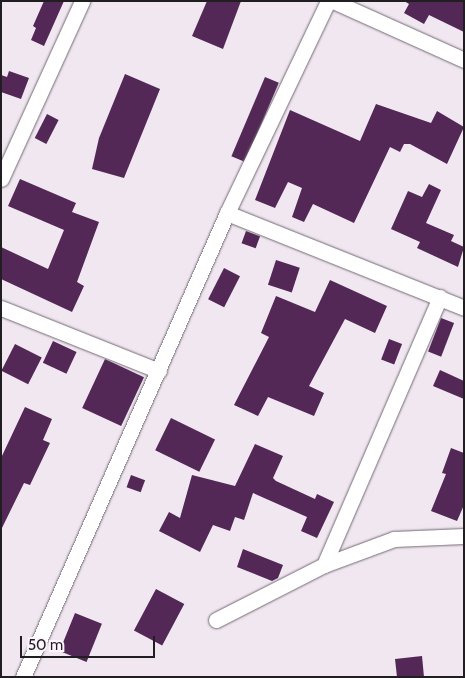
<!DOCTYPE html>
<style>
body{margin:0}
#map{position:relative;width:465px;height:678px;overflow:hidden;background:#f0e7f1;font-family:Cabin,sans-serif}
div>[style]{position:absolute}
.building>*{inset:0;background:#532857;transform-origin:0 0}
.roads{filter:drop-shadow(0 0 1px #726a72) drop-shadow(0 0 1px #726a72)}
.street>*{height:15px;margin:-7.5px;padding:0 7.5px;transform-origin:7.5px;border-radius:7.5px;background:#fff}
span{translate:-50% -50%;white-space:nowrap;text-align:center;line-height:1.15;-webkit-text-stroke:5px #fef4fe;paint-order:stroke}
.frame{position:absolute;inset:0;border:2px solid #211e21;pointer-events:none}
.scale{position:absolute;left:20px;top:636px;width:135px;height:22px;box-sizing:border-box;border:2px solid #211e21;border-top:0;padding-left:6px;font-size:15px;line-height:18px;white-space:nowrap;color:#211e21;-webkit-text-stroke:4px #fef4fe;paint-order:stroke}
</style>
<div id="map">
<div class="building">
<i style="clip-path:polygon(44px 1px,64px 1px,44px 46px,31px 40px,36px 28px,33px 26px)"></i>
<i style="clip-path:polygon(207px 1px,241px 1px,223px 49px,192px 36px)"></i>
<i style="clip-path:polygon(404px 1px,464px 1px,464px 32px,429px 15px,424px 24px,404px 13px,409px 4px)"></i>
<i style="clip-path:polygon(9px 71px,29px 78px,21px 99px,1px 92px,1px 75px,7px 77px)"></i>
<i style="clip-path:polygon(125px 74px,160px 89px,124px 178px,92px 169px,99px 138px)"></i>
<i style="left:265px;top:77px;width:15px;height:86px;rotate:23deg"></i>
<i style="clip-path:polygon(376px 104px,431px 123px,437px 111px,464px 127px,447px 164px,410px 144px,404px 144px,400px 152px,390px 147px,354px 223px,313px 204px,304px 222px,292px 217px,302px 188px,288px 182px,275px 208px,255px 200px,290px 110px,360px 141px)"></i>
<i style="left:47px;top:114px;width:13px;height:27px;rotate:27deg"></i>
<i style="clip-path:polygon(20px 179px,76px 203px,72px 212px,99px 222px,77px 282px,84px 286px,72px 312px,1px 279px,1px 247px,48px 269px,64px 230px,8px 206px)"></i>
<i style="clip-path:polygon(429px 184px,441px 190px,426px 223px,454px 235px,451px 241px,464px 247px,458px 267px,417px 248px,420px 242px,391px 229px,408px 191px,422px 197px)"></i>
<i style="left:246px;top:231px;width:15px;height:13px;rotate:20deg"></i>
<i style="left:276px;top:260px;width:25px;height:26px;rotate:18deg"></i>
<i style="left:224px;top:268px;width:18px;height:35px;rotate:27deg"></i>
<i style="clip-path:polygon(330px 280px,387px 306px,375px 333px,345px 319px,309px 386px,324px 393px,314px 416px,268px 397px,258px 416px,234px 405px,269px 337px,261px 333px,276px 296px,315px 312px)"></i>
<i style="left:441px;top:318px;width:14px;height:36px;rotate:21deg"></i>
<i style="left:389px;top:339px;width:14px;height:22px;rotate:21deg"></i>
<i style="left:53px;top:341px;width:26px;height:24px;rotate:25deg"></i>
<i style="left:15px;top:344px;width:30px;height:30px;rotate:27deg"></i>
<i style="left:105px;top:359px;width:43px;height:54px;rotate:25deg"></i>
<i style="clip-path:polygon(440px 370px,464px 381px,464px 399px,433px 386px)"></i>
<i style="clip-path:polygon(25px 407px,52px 419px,43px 440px,50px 443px,30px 485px,24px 483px,1px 530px,1px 458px)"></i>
<i style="left:171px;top:418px;width:49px;height:36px;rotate:26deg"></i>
<i style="clip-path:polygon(255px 444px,283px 456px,273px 478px,276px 481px,315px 499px,317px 494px,334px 502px,317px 538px,301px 531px,307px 517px,253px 493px,244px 520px,235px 517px,230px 531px,213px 525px,200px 552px,159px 531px,169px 512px,180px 518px,192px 475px,235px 486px)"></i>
<i style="clip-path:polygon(451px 448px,464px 453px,464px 505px,457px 521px,431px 511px,446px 474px,442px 473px)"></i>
<i style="left:131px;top:475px;width:15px;height:13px;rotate:20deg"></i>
<i style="clip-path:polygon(243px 549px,283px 565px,278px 578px,272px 581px,237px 567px)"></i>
<i style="left:156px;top:589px;width:32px;height:47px;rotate:28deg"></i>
<i style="left:75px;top:613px;width:29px;height:41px;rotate:22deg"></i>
<i style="clip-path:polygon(422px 656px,424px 677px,397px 677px,395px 659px)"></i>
</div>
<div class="roads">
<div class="street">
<i style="left:333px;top:1px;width:144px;rotate:24.2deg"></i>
<i style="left:1px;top:179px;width:196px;rotate:-65.5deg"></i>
<i style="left:227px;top:213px;width:255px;rotate:21.8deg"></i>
<i style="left:1px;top:308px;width:170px;rotate:21.7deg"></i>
<i style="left:324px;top:565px;width:292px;rotate:-66.6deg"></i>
<i style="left:216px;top:620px;width:121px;rotate:-27deg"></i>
<i style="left:324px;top:565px;width:75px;rotate:-20.4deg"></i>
<i style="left:394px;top:539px;width:70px;rotate:-2.5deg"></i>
<i style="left:23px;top:677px;width:507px;rotate:-66.27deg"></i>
<i style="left:227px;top:213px;width:235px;rotate:-64.5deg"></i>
</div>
</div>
<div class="frame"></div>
<div class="scale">50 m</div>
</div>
